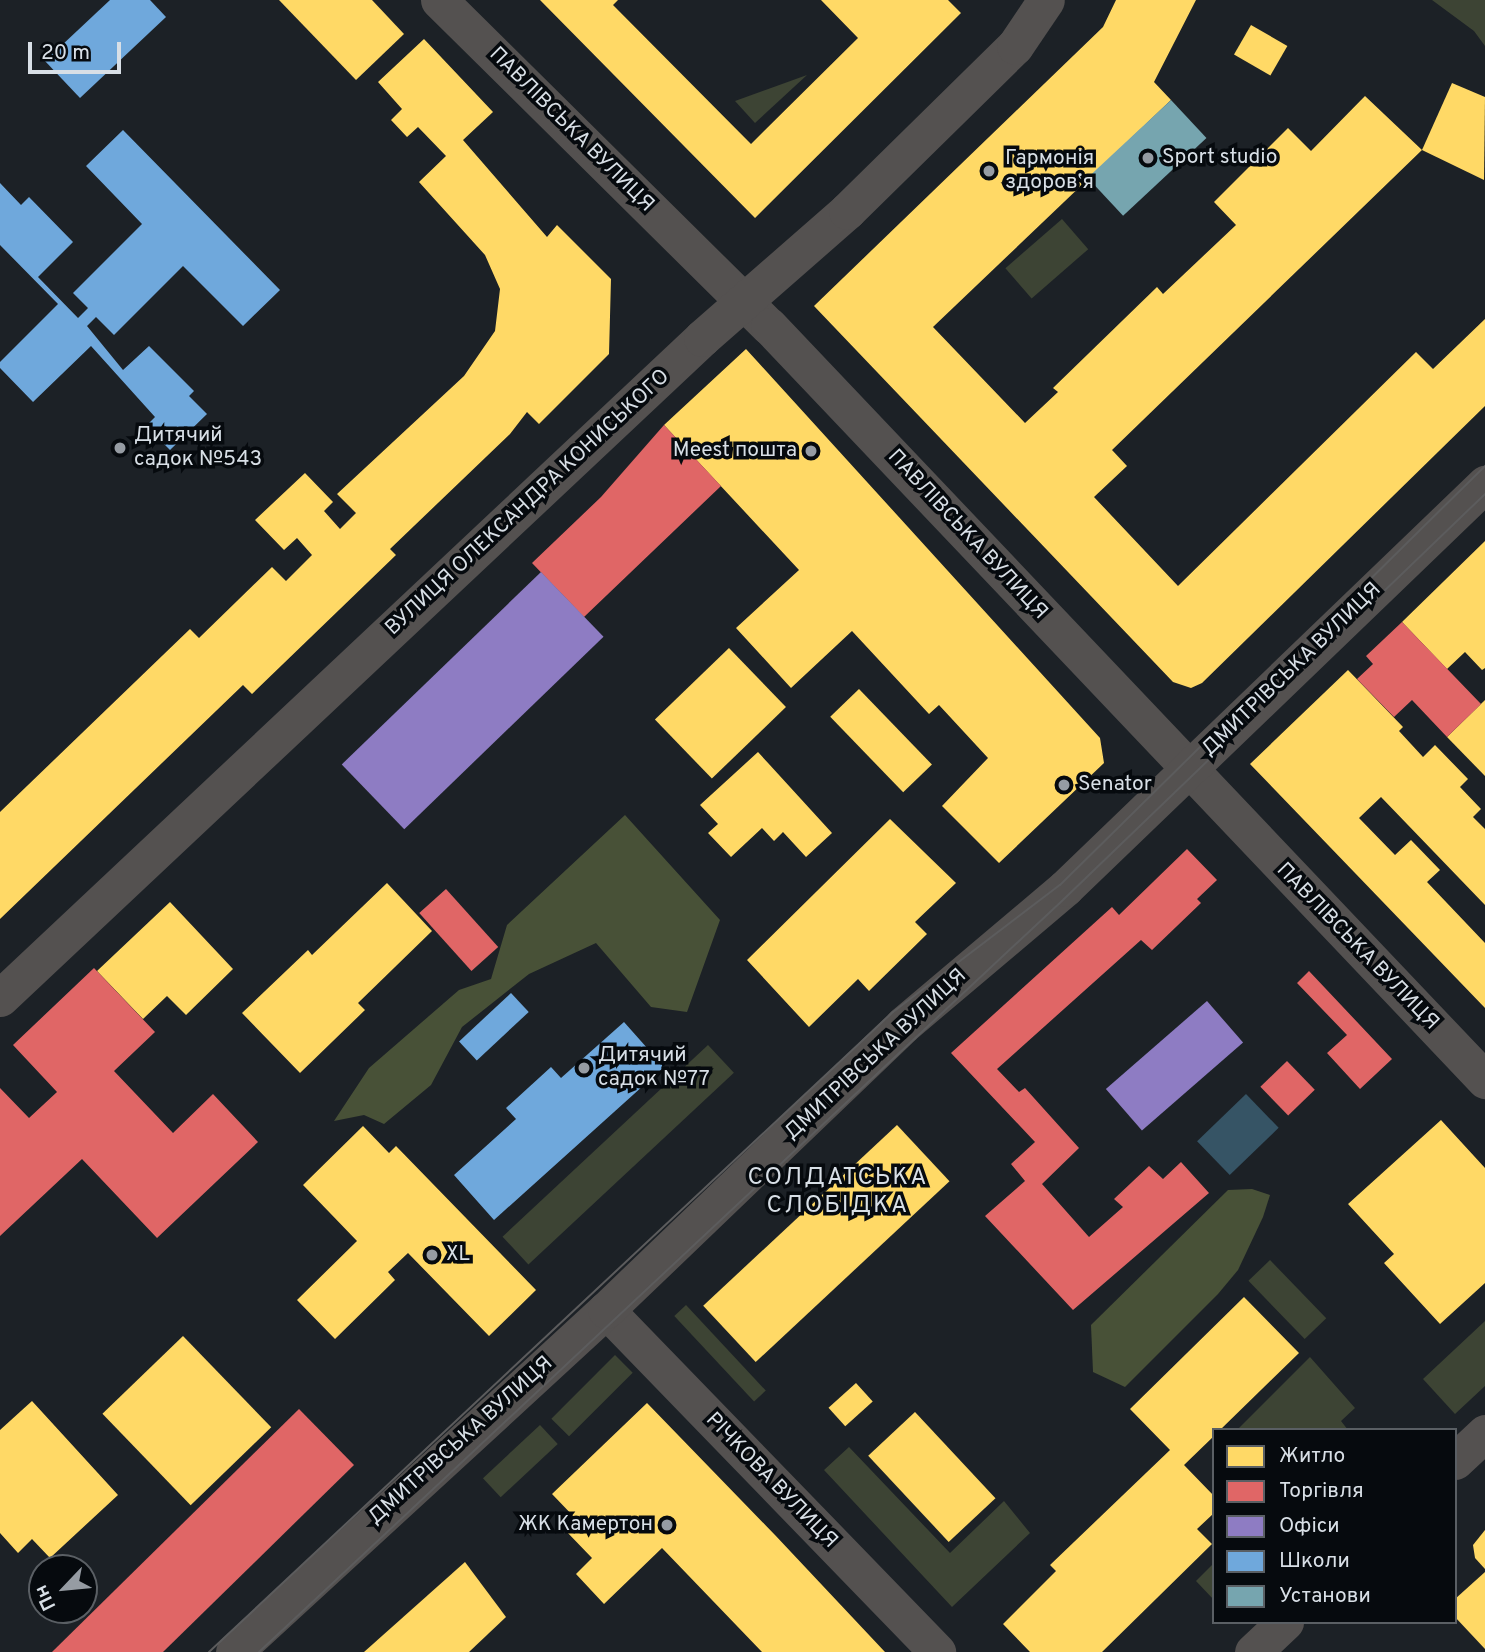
<!DOCTYPE html>
<meta charset="utf-8">
<style>
body{margin:0}
#map{position:relative;width:1485px;height:1652px;overflow:hidden;background:#1c2126;font-family:Overpass,sans-serif}
div>[style]{position:absolute}
.green>*{inset:0;background:#3d4434;transform-origin:0 0}
.forest>*{inset:0;background:#485137}
.water>*{inset:0;background:#365465;transform-origin:0 0}
.homes>*{inset:0;background:#ffd966;transform-origin:0 0}
.shops>*{inset:0;background:#e06666;transform-origin:0 0}
.offices>*{inset:0;background:#8e7cc3;transform-origin:0 0}
.schools>*{inset:0;background:#6fa8dc;transform-origin:0 0}
.public>*{inset:0;background:#76a5af;transform-origin:0 0}
.minor>*{height:37px;margin:-18.5px;padding:0 18.5px;transform-origin:18.5px;border-radius:18.5px;background:#545150}
.tram>*{height:2px;margin:-1px;padding:0 1px;transform-origin:1px;border-radius:1px;background:#5c5c5d}
.dots>*{width:19px;height:19px;translate:-50% -50%;box-sizing:border-box;border:4px solid #060a0e;border-radius:50%}
span{translate:-50% -50%;white-space:nowrap;text-align:center;line-height:1.15;-webkit-text-stroke:7px #060a0e;paint-order:stroke}
.street-label{font-size:21px;color:#d8dfe6}
.poi-label{font-size:21px;color:#d8dfe6}
.left{translate:0 -50%;text-align:left}
.right{translate:-100% -50%;text-align:right}
.quarter-label{font-size:24px;color:#d8dfe6;letter-spacing:2px}
.legend{position:absolute;left:1212px;top:1428px;width:245px;height:196px;box-sizing:border-box;background:#060a0e;border:2px solid #5a5f64;margin:0;padding:9px 12px;list-style:none;font-size:21px;color:#d8dfe6}
.legend li{display:flex;align-items:center;gap:14px;height:35px}
.legend b{width:35px;border:2px solid #5a5f64}
.north{position:absolute;left:28px;top:1554px;width:70px;height:70px;box-sizing:border-box;background:#060a0e;border:2px solid #5a5f64;border-radius:50%;rotate:244deg;font-size:19px;font-weight:700;line-height:28px;text-align:center;color:#d8dfe6}
.north::after{content:'';display:block;margin:auto;width:24px;height:32px;background:#969ca3;clip-path:polygon(50% 0,100% 100%,50% 72%,0 100%)}
.scale{position:absolute;left:28px;top:42px;width:93px;height:32px;box-sizing:border-box;border:4px solid #d8dfe6;border-top:0;padding-left:9px;font-size:21px;line-height:24px;white-space:nowrap;color:#d8dfe6;-webkit-text-stroke:5px #060a0e;paint-order:stroke}
</style>
<div id="map">
<div class="green">
<i style="clip-path:polygon(1432px 0,1485px 0,1485px 46px,1474px 31px)"></i>
<i style="clip-path:polygon(807px 75px,755px 123px,735px 101px)"></i>
<i style="left:1062px;top:219px;width:40px;height:75px;rotate:49deg"></i>
<i style="left:708px;top:1045px;width:38px;height:281px;rotate:47deg"></i>
<i style="left:1270px;top:1260px;width:81px;height:30px;rotate:46deg"></i>
<i style="left:686px;top:1305px;width:117px;height:16px;rotate:47deg"></i>
<i style="clip-path:polygon(1485px 1321px,1485px 1386px,1455px 1414px,1423px 1379px)"></i>
<i style="left:615px;top:1355px;width:25px;height:90px;rotate:45deg"></i>
<i style="clip-path:polygon(1310px 1357px,1355px 1408px,1341px 1421px,1348px 1430px,1237px 1430px)"></i>
<i style="left:540px;top:1425px;width:26px;height:78px;rotate:47deg"></i>
<i style="clip-path:polygon(849px 1447px,950px 1553px,1004px 1501px,1030px 1533px,952px 1607px,824px 1470px)"></i>
<i style="clip-path:polygon(1214px 1563px,1214px 1600px,1196px 1581px)"></i>
</div>
<div class="forest">
<i style="clip-path:polygon(625px 815px,720px 920px,687px 1012px,651px 1007px,596px 943px,529px 974px,462px 1027px,431px 1085px,384px 1124px,364px 1115px,334px 1121px,369px 1068px,459px 990px,491px 979px,507px 925px)"></i>
<i style="clip-path:polygon(1252px 1189px,1270px 1195px,1263px 1217px,1238px 1270px,1218px 1294px,1125px 1387px,1093px 1372px,1091px 1325px,1228px 1190px)"></i>
</div>
<div class="water">
<i style="left:1246px;top:1094px;width:47px;height:68px;rotate:46deg"></i>
</div>
<div class="homes">
<i style="clip-path:polygon(279px 0,372px 0,404px 34px,356px 80px)"></i>
<i style="clip-path:polygon(540px 0,618px 0,613px 5px,751px 144px,858px 38px,821px 0,948px 0,961px 13px,755px 218px)"></i>
<i style="clip-path:polygon(1116px 0,1196px 0,1154px 82px,1171px 100px,933px 327px,1025px 423px,1058px 392px,1053px 388px,1157px 287px,1163px 294px,1236px 225px,1214px 202px,1288px 128px,1311px 151px,1365px 96px,1422px 150px,1112px 450px,1127px 466px,1094px 497px,1178px 586px,1416px 352px,1433px 369px,1485px 319px,1485px 406px,1202px 683px,1191px 688px,1173px 682px,814px 306px,1103px 27px)"></i>
<i style="left:1251px;top:25px;width:42px;height:34px;rotate:30deg"></i>
<i style="clip-path:polygon(424px 39px,493px 112px,463px 140px,547px 237px,557px 225px,611px 279px,609px 354px,539px 424px,527px 412px,510px 434px,390px 549px,396px 555px,252px 694px,243px 685px,0 919px,0 812px,190px 629px,199px 638px,272px 567px,286px 581px,312px 555px,297px 538px,284px 550px,255px 520px,305px 473px,333px 502px,324px 511px,340px 529px,356px 513px,337px 494px,464px 376px,495px 331px,500px 289px,485px 255px,419px 182px,446px 156px,418px 127px,407px 137px,391px 120px,402px 109px,378px 82px)"></i>
<i style="clip-path:polygon(1452px 83px,1485px 97px,1484px 180px,1422px 150px)"></i>
<i style="clip-path:polygon(746px 349px,1100px 738px,1104px 763px,999px 863px,942px 806px,988px 758px,939px 705px,929px 714px,852px 631px,791px 688px,736px 628px,799px 570px,664px 425px)"></i>
<i style="clip-path:polygon(1485px 541px,1485px 668px,1482px 670px,1465px 652px,1447px 669px,1402px 622px)"></i>
<i style="left:729px;top:648px;width:82px;height:103px;rotate:46deg"></i>
<i style="clip-path:polygon(1348px 670px,1403px 727px,1399px 731px,1423px 757px,1435px 745px,1468px 779px,1460px 787px,1481px 809px,1473px 817px,1485px 829px,1485px 905px,1381px 797px,1359px 818px,1395px 855px,1411px 840px,1440px 870px,1427px 882px,1485px 943px,1485px 1008px,1250px 764px)"></i>
<i style="left:859px;top:689px;width:105px;height:40px;rotate:46deg"></i>
<i style="clip-path:polygon(1485px 700px,1485px 776px,1447px 737px)"></i>
<i style="clip-path:polygon(758px 752px,832px 833px,806px 857px,783px 832px,774px 841px,762px 828px,731px 857px,708px 833px,718px 824px,700px 805px)"></i>
<i style="clip-path:polygon(890px 819px,956px 883px,915px 922px,927px 934px,869px 991px,858px 979px,809px 1027px,747px 960px)"></i>
<i style="clip-path:polygon(387px 883px,432px 931px,358px 1003px,365px 1010px,300px 1073px,242px 1013px,308px 950px,312px 955px)"></i>
<i style="clip-path:polygon(170px 902px,233px 969px,186px 1015px,167px 996px,143px 1019px,97px 971px)"></i>
<i style="clip-path:polygon(1441px 1120px,1485px 1168px,1485px 1283px,1440px 1324px,1384px 1263px,1394px 1254px,1348px 1204px)"></i>
<i style="left:897px;top:1125px;width:77px;height:265px;rotate:47deg"></i>
<i style="clip-path:polygon(363px 1126px,389px 1153px,396px 1146px,536px 1290px,489px 1336px,408px 1253px,388px 1272px,395px 1280px,335px 1339px,297px 1300px,357px 1241px,303px 1185px)"></i>
<i style="clip-path:polygon(1244px 1297px,1299px 1353px,1220px 1430px,1214px 1430px,1214px 1436px,1184px 1465px,1214px 1496px,1214px 1513px,1197px 1529px,1212px 1544px,1102px 1652px,1030px 1652px,1003px 1624px,1056px 1571px,1050px 1565px,1170px 1450px,1130px 1409px)"></i>
<i style="left:183px;top:1336px;width:127px;height:112px;rotate:46deg"></i>
<i style="left:856px;top:1383px;width:25px;height:37px;rotate:48deg"></i>
<i style="clip-path:polygon(32px 1401px,118px 1495px,50px 1558px,32px 1539px,18px 1553px,0 1533px,0 1430px)"></i>
<i style="clip-path:polygon(647px 1403px,775px 1535px,885px 1652px,762px 1652px,662px 1548px,604px 1604px,576px 1574px,592px 1558px,565px 1530px,576px 1519px,552px 1494px)"></i>
<i style="left:915px;top:1412px;width:118px;height:64px;rotate:47deg"></i>
<i style="clip-path:polygon(1485px 1530px,1485px 1569px,1475px 1558px,1473px 1545px)"></i>
<i style="clip-path:polygon(465px 1562px,506px 1617px,469px 1652px,364px 1652px)"></i>
<i style="clip-path:polygon(1485px 1572px,1485px 1649px,1455px 1617px,1455px 1599px)"></i>
</div>
<div class="shops">
<i style="clip-path:polygon(664px 425px,721px 486px,584px 617px,532px 563px,601px 497px)"></i>
<i style="clip-path:polygon(1402px 622px,1481px 704px,1447px 737px,1412px 700px,1394px 717px,1357px 679px,1373px 664px,1366px 656px)"></i>
<i style="clip-path:polygon(1187px 849px,1217px 880px,1197px 899px,1201px 903px,1152px 950px,1141px 940px,997px 1069px,1019px 1092px,1025px 1088px,1079px 1148px,1042px 1184px,1089px 1237px,1123px 1207px,1114px 1199px,1149px 1166px,1163px 1179px,1181px 1162px,1209px 1193px,1073px 1310px,985px 1216px,1025px 1181px,1011px 1164px,1035px 1142px,951px 1053px,1112px 907px,1119px 915px)"></i>
<i style="left:446px;top:889px;width:78px;height:36px;rotate:48deg"></i>
<i style="clip-path:polygon(94px 968px,155px 1032px,114px 1071px,173px 1133px,213px 1094px,258px 1142px,157px 1238px,82px 1159px,0 1236px,0 1088px,29px 1118px,57px 1092px,13px 1045px)"></i>
<i style="clip-path:polygon(1309px 971px,1392px 1059px,1360px 1089px,1327px 1053px,1347px 1035px,1297px 983px)"></i>
<i style="left:1287px;top:1061px;width:40px;height:37px;rotate:46deg"></i>
<i style="clip-path:polygon(299px 1409px,354px 1465px,163px 1652px,52px 1652px)"></i>
</div>
<div class="offices">
<i style="left:541px;top:572px;width:90px;height:277px;rotate:46deg"></i>
<i style="left:1207px;top:1001px;width:55px;height:134px;rotate:49deg"></i>
</div>
<div class="schools">
<i style="clip-path:polygon(110px 0,150px 0,166px 17px,80px 98px,45px 61px)"></i>
<i style="clip-path:polygon(123px 130px,280px 290px,243px 326px,183px 266px,114px 335px,96px 317px,87px 326px,123px 370px,149px 346px,194px 391px,189px 396px,207px 414px,170px 450px,146px 426px,155px 417px,91px 346px,33px 402px,0 368px,0 362px,58px 304px,0 245px,0 183px,21px 205px,29px 197px,73px 242px,38px 277px,78px 318px,88px 308px,73px 293px,142px 224px,86px 166px)"></i>
<i style="left:511px;top:993px;width:26px;height:71px;rotate:47deg"></i>
<i style="clip-path:polygon(624px 1022px,664px 1067px,494px 1220px,454px 1175px,516px 1119px,506px 1108px,551px 1067px,561px 1078px)"></i>
</div>
<div class="public">
<i style="left:1171px;top:100px;width:52px;height:114px;rotate:47deg"></i>
</div>
<div class="minor">
<i style="left:439px;top:0;width:464px;rotate:44.7deg"></i>
<i style="left:769px;top:326px;width:1040px;rotate:46.48deg"></i>
<i style="left:0;top:998px;width:964px;rotate:-43.23deg"></i>
<i style="left:702px;top:338px;width:193px;rotate:-41.2deg"></i>
<i style="left:847px;top:211px;width:235px;rotate:-44.5deg"></i>
<i style="left:1015px;top:46px;width:55px;rotate:-56deg"></i>
<i style="left:606px;top:1310px;width:476px;rotate:45.9deg"></i>
<i style="left:1455px;top:1461px;width:41px;rotate:-43deg"></i>
<i style="left:234px;top:1652px;width:505px;rotate:-42.59deg"></i>
<i style="left:606px;top:1310px;width:412px;rotate:-43.8deg"></i>
<i style="left:903px;top:1025px;width:212px;rotate:-40.2deg"></i>
<i style="left:1065px;top:888px;width:583px;rotate:-43.89deg"></i>
<i style="left:1253px;top:1652px;width:44px;rotate:-43.2deg"></i>
</div>
<div class="tram">
<i style="left:209px;top:1652px;width:937px;rotate:-43.1deg"></i>
<i style="left:893px;top:1012px;width:210px;rotate:-37.3deg"></i>
<i style="left:1060px;top:885px;width:597px;rotate:-44.59deg"></i>
<i style="left:259px;top:1652px;width:1102px;rotate:-43.09deg"></i>
<i style="left:1064px;top:899px;width:584px;rotate:-43.89deg"></i>
</div>
<div class="dots">
<i style="left:1148px;top:158px;background:#969ca3"></i>
<i style="left:989px;top:171px;background:#969ca3"></i>
<i style="left:120px;top:448px;background:#969ca3"></i>
<i style="left:811px;top:451px;background:#969ca3"></i>
<i style="left:1064px;top:785px;background:#969ca3"></i>
<i style="left:584px;top:1068px;background:#969ca3"></i>
<i style="left:432px;top:1255px;background:#969ca3"></i>
<i style="left:667px;top:1525px;background:#969ca3"></i>
</div>
<div class="street-label">
<span style="left:571px;top:130px;rotate:45deg">ПАВЛІВСЬКА ВУЛИЦЯ</span>
<span style="left:528px;top:503px;rotate:-43deg">ВУЛИЦЯ ОЛЕКСАНДРА КОНИСЬКОГО</span>
<span style="left:967px;top:535px;rotate:47deg">ПАВЛІВСЬКА ВУЛИЦЯ</span>
<span style="left:1292px;top:670px;rotate:-44deg">ДМИТРІВСЬКА ВУЛИЦЯ</span>
<span style="left:1357px;top:947px;rotate:46deg">ПАВЛІВСЬКА ВУЛИЦЯ</span>
<span style="left:876px;top:1055px;rotate:-43deg">ДМИТРІВСЬКА ВУЛИЦЯ</span>
<span style="left:461px;top:1441px;rotate:-42deg">ДМИТРІВСЬКА ВУЛИЦЯ</span>
<span style="left:771px;top:1481px;rotate:46deg">РІЧКОВА ВУЛИЦЯ</span>
</div>
<div class="poi-label">
<span class="left" style="left:1162px;top:158px">Sport studio</span>
<span class="left" style="left:1005px;top:171px">Гармонія<br>здоровʼя</span>
<span class="left" style="left:134px;top:448px">Дитячий<br>садок №543</span>
<span class="right" style="left:797px;top:451px">Meest пошта</span>
<span class="left" style="left:1078px;top:785px">Senator</span>
<span class="left" style="left:598px;top:1068px">Дитячий<br>садок №77</span>
<span class="left" style="left:446px;top:1255px">XL</span>
<span class="right" style="left:653px;top:1525px">ЖК Камертон</span>
</div>
<div class="quarter-label">
<span style="left:838px;top:1193px">СОЛДАТСЬКА<br>СЛОБІДКА</span>
</div>
<ul class="legend">
<li><b style="height:19px;background:#ffd966"></b>Житло</li>
<li><b style="height:19px;background:#e06666"></b>Торгівля</li>
<li><b style="height:19px;background:#8e7cc3"></b>Офіси</li>
<li><b style="height:19px;background:#6fa8dc"></b>Школи</li>
<li><b style="height:19px;background:#76a5af"></b>Установи</li>
</ul>
<div class="north">Пн</div>
<div class="scale">20 m</div>
</div>
